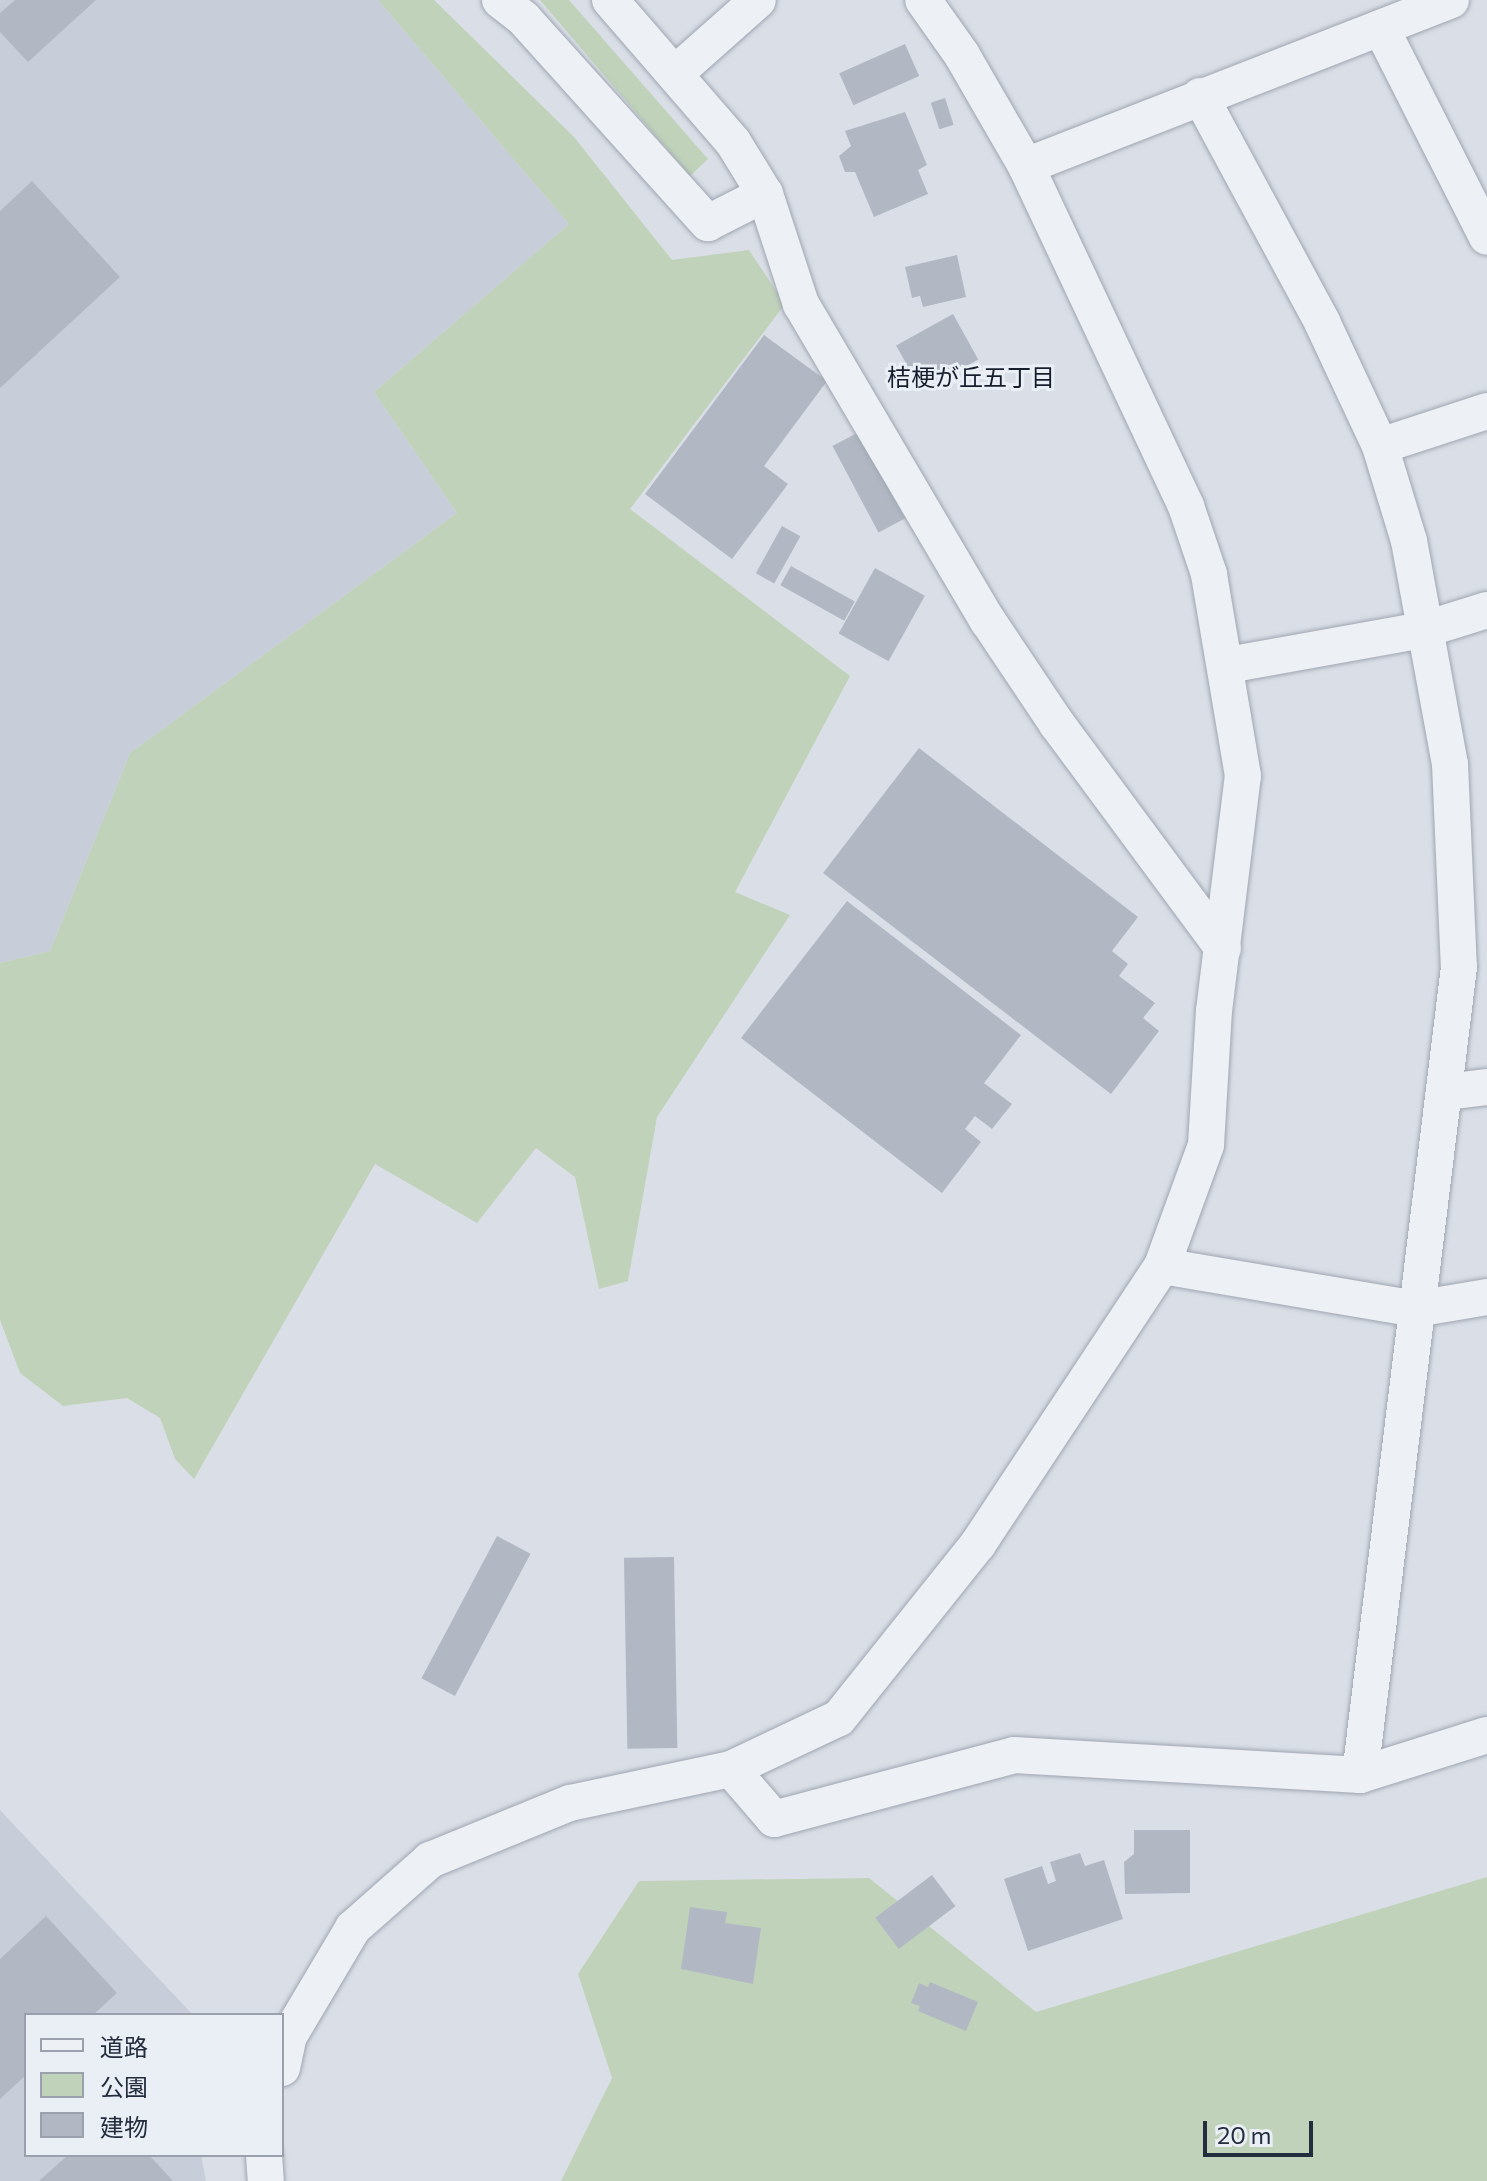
<!DOCTYPE html>
<meta charset="utf-8">
<style>
body{margin:0}
#map{position:relative;width:1487px;height:2181px;overflow:hidden;background:#dadfe7;font-family:Commissioner,"Noto Sans JP",sans-serif}
div>[style]{position:absolute}
.built>*{inset:0;background:#c8ced9}
.green>*{inset:0;background:#c0d2ba}
.building>*{inset:0;background:#b1b8c4;transform-origin:0 0}
.roads{filter:drop-shadow(0 0 2px #9fa6b1) drop-shadow(0 0 2px #9fa6b1)}
.street>*{height:36px;margin:-18px;padding:0 18px;transform-origin:18px;border-radius:18px;background:#edf0f5}
span{translate:-50% -50%;white-space:nowrap;text-align:center;line-height:1.15;-webkit-text-stroke:6px #eaeef5;paint-order:stroke}
.neighbourhood-label{font-size:24px;color:#161e2e}
.legend{position:absolute;left:24px;top:2013px;width:260px;height:144px;box-sizing:border-box;background:#eaeef5;border:2px solid #9aa1ac;margin:0;padding:10px 14px;list-style:none;font-size:24px;color:#232d3e}
.legend li{display:flex;align-items:center;gap:16px;height:40px}
.legend b{width:40px;border:2px solid #9aa1ac}
.scale{position:absolute;left:1203px;top:2121px;width:110px;height:36px;box-sizing:border-box;border:4px solid #232d3e;border-top:0;padding-left:10px;font-size:24px;line-height:28px;white-space:nowrap;color:#232d3e;-webkit-text-stroke:6px #eaeef5;paint-order:stroke}
</style>
<div id="map">
<div class="built">
<i style="clip-path:polygon(0 0,378px 0,569px 224px,374px 392px,457px 513px,130px 753px,50px 951px,0 963px)"></i>
<i style="clip-path:polygon(0 1810px,193px 2015px,26px 2015px,26px 2155px,201px 2155px,206px 2181px,0 2181px)"></i>
</div>
<div class="green">
<i style="clip-path:polygon(378px 0,434px 0,574px 137px,672px 260px,749px 250px,785px 304px,630px 509px,850px 676px,735px 892px,790px 915px,657px 1117px,628px 1281px,599px 1289px,575px 1177px,536px 1148px,477px 1223px,375px 1164px,194px 1479px,175px 1459px,160px 1418px,127px 1398px,63px 1406px,20px 1373px,0 1320px,0 963px,50px 951px,130px 753px,457px 513px,374px 392px,569px 224px)"></i>
<i style="clip-path:polygon(540px 0,569px 0,708px 159px,690px 176px)"></i>
<i style="clip-path:polygon(1487px 1877px,1487px 2181px,561px 2181px,612px 2078px,578px 1974px,639px 1881px,869px 1878px,1036px 2012px)"></i>
</div>
<div class="building">
<i style="clip-path:polygon(15px 0,96px 0,28px 62px,0 32px,0 13px)"></i>
<i style="left:905px;top:44px;width:35px;height:72px;rotate:66deg"></i>
<i style="left:945px;top:98px;width:28px;height:15px;rotate:72deg"></i>
<i style="clip-path:polygon(905px 112px,927px 165px,918px 170px,928px 194px,874px 217px,855px 172px,845px 172px,839px 156px,851px 146px,845px 131px)"></i>
<i style="clip-path:polygon(32px 181px,120px 277px,0 388px,0 211px)"></i>
<i style="clip-path:polygon(957px 255px,966px 297px,923px 307px,920px 296px,912px 298px,905px 267px)"></i>
<i style="left:953px;top:314px;width:52px;height:65px;rotate:61deg"></i>
<i style="clip-path:polygon(764px 335px,827px 381px,764px 466px,788px 484px,732px 559px,645px 494px)"></i>
<i style="left:859px;top:432px;width:98px;height:30px;rotate:62deg"></i>
<i style="left:782px;top:526px;width:21px;height:54px;rotate:29deg"></i>
<i style="left:791px;top:566px;width:73px;height:22px;rotate:29deg"></i>
<i style="left:875px;top:568px;width:57px;height:75px;rotate:29deg"></i>
<i style="clip-path:polygon(919px 748px,1138px 917px,1112px 951px,1128px 964px,1119px 976px,1155px 1003px,1143px 1018px,1159px 1031px,1111px 1094px,823px 873px)"></i>
<i style="clip-path:polygon(847px 901px,1021px 1035px,984px 1083px,1012px 1104px,992px 1129px,975px 1116px,965px 1129px,981px 1142px,942px 1193px,741px 1038px)"></i>
<i style="left:497px;top:1536px;width:38px;height:161px;rotate:28deg"></i>
<i style="left:674px;top:1557px;width:191px;height:50px;rotate:89deg"></i>
<i style="clip-path:polygon(1134px 1830px,1190px 1830px,1190px 1893px,1125px 1894px,1124px 1862px,1134px 1854px)"></i>
<i style="clip-path:polygon(1080px 1853px,1085px 1866px,1104px 1860px,1123px 1919px,1028px 1951px,1004px 1879px,1042px 1866px,1048px 1884px,1056px 1881px,1050px 1862px)"></i>
<i style="left:932px;top:1875px;width:39px;height:71px;rotate:53deg"></i>
<i style="clip-path:polygon(690px 1907px,727px 1912px,725px 1923px,761px 1928px,753px 1984px,681px 1969px)"></i>
<i style="clip-path:polygon(46px 1916px,117px 1993px,93px 2015px,26px 2015px,26px 2075px,0 2099px,0 1959px)"></i>
<i style="clip-path:polygon(930px 1982px,978px 2002px,966px 2031px,918px 2011px,920px 2006px,911px 2003px,919px 1983px,928px 1987px)"></i>
<i style="clip-path:polygon(68px 2155px,149px 2155px,173px 2181px,39px 2181px)"></i>
</div>
<div class="roads">
<div class="street">
<i style="left:500px;top:0;width:31px;rotate:38deg"></i>
<i style="left:524px;top:19px;width:275px;rotate:48deg"></i>
<i style="left:708px;top:223px;width:64px;rotate:-27deg"></i>
<i style="left:610px;top:0;width:188px;rotate:49.1deg"></i>
<i style="left:733px;top:142px;width:61px;rotate:58.4deg"></i>
<i style="left:765px;top:194px;width:116px;rotate:71.9deg"></i>
<i style="left:801px;top:304px;width:368px;rotate:59.5deg"></i>
<i style="left:988px;top:621px;width:124px;rotate:56.2deg"></i>
<i style="left:1057px;top:724px;width:279px;rotate:53.5deg"></i>
<i style="left:1381px;top:28px;width:234px;rotate:63.1deg"></i>
<i style="left:677px;top:72px;width:108px;rotate:-41.6deg"></i>
<i style="left:1200px;top:96px;width:257px;rotate:61.6deg"></i>
<i style="left:1322px;top:322px;width:137px;rotate:64.9deg"></i>
<i style="left:1380px;top:446px;width:99px;rotate:73deg"></i>
<i style="left:1409px;top:541px;width:227px;rotate:79.6deg"></i>
<i style="left:1450px;top:764px;width:203px;rotate:87.5deg"></i>
<i style="left:1459px;top:967px;width:814px;rotate:96.99deg"></i>
<i style="left:1026px;top:166px;width:456px;rotate:-21.3deg"></i>
<i style="left:1380px;top:446px;width:113px;rotate:-18.1deg"></i>
<i style="left:1228px;top:665px;width:198px;rotate:-10.2deg"></i>
<i style="left:1423px;top:630px;width:67px;rotate:-17.4deg"></i>
<i style="left:1446px;top:1092px;width:41px;rotate:-7deg"></i>
<i style="left:1162px;top:1266px;width:258px;rotate:9.6deg"></i>
<i style="left:1416px;top:1309px;width:72px;rotate:-9.6deg"></i>
<i style="left:731px;top:1769px;width:66px;rotate:49.3deg"></i>
<i style="left:774px;top:1819px;width:248px;rotate:-14.9deg"></i>
<i style="left:1014px;top:1755px;width:347px;rotate:3.3deg"></i>
<i style="left:1360px;top:1775px;width:133px;rotate:-17.5deg"></i>
<i style="left:282px;top:2068px;width:33px;rotate:-78deg"></i>
<i style="left:289px;top:2036px;width:126px;rotate:-59.3deg"></i>
<i style="left:353px;top:1928px;width:103px;rotate:-41.4deg"></i>
<i style="left:430px;top:1860px;width:151px;rotate:-22.2deg"></i>
<i style="left:570px;top:1803px;width:165px;rotate:-11.9deg"></i>
<i style="left:731px;top:1769px;width:119px;rotate:-25.3deg"></i>
<i style="left:839px;top:1718px;width:223px;rotate:-51.4deg"></i>
<i style="left:978px;top:1544px;width:333px;rotate:-56.5deg"></i>
<i style="left:1162px;top:1266px;width:129px;rotate:-70deg"></i>
<i style="left:1206px;top:1145px;width:134px;rotate:-86.6deg"></i>
<i style="left:1214px;top:1011px;width:237px;rotate:-83deg"></i>
<i style="left:1243px;top:776px;width:205px;rotate:-99.6deg"></i>
<i style="left:1209px;top:574px;width:72px;rotate:-108.7deg"></i>
<i style="left:1186px;top:506px;width:376px;rotate:-115.2deg"></i>
<i style="left:1026px;top:166px;width:128px;rotate:-120deg"></i>
<i style="left:962px;top:55px;width:67px;rotate:-125.3deg"></i>
<i style="left:264px;top:2155px;width:26px;rotate:86deg"></i>
</div>
</div>
<div class="neighbourhood-label">
<span style="left:971px;top:377px">桔梗が丘五丁目</span>
</div>
<ul class="legend">
<li><b style="height:10px;background:#edf0f5"></b>道路</li>
<li><b style="height:22px;background:#c0d2ba"></b>公園</li>
<li><b style="height:22px;background:#b1b8c4"></b>建物</li>
</ul>
<div class="scale">20 m</div>
</div>
